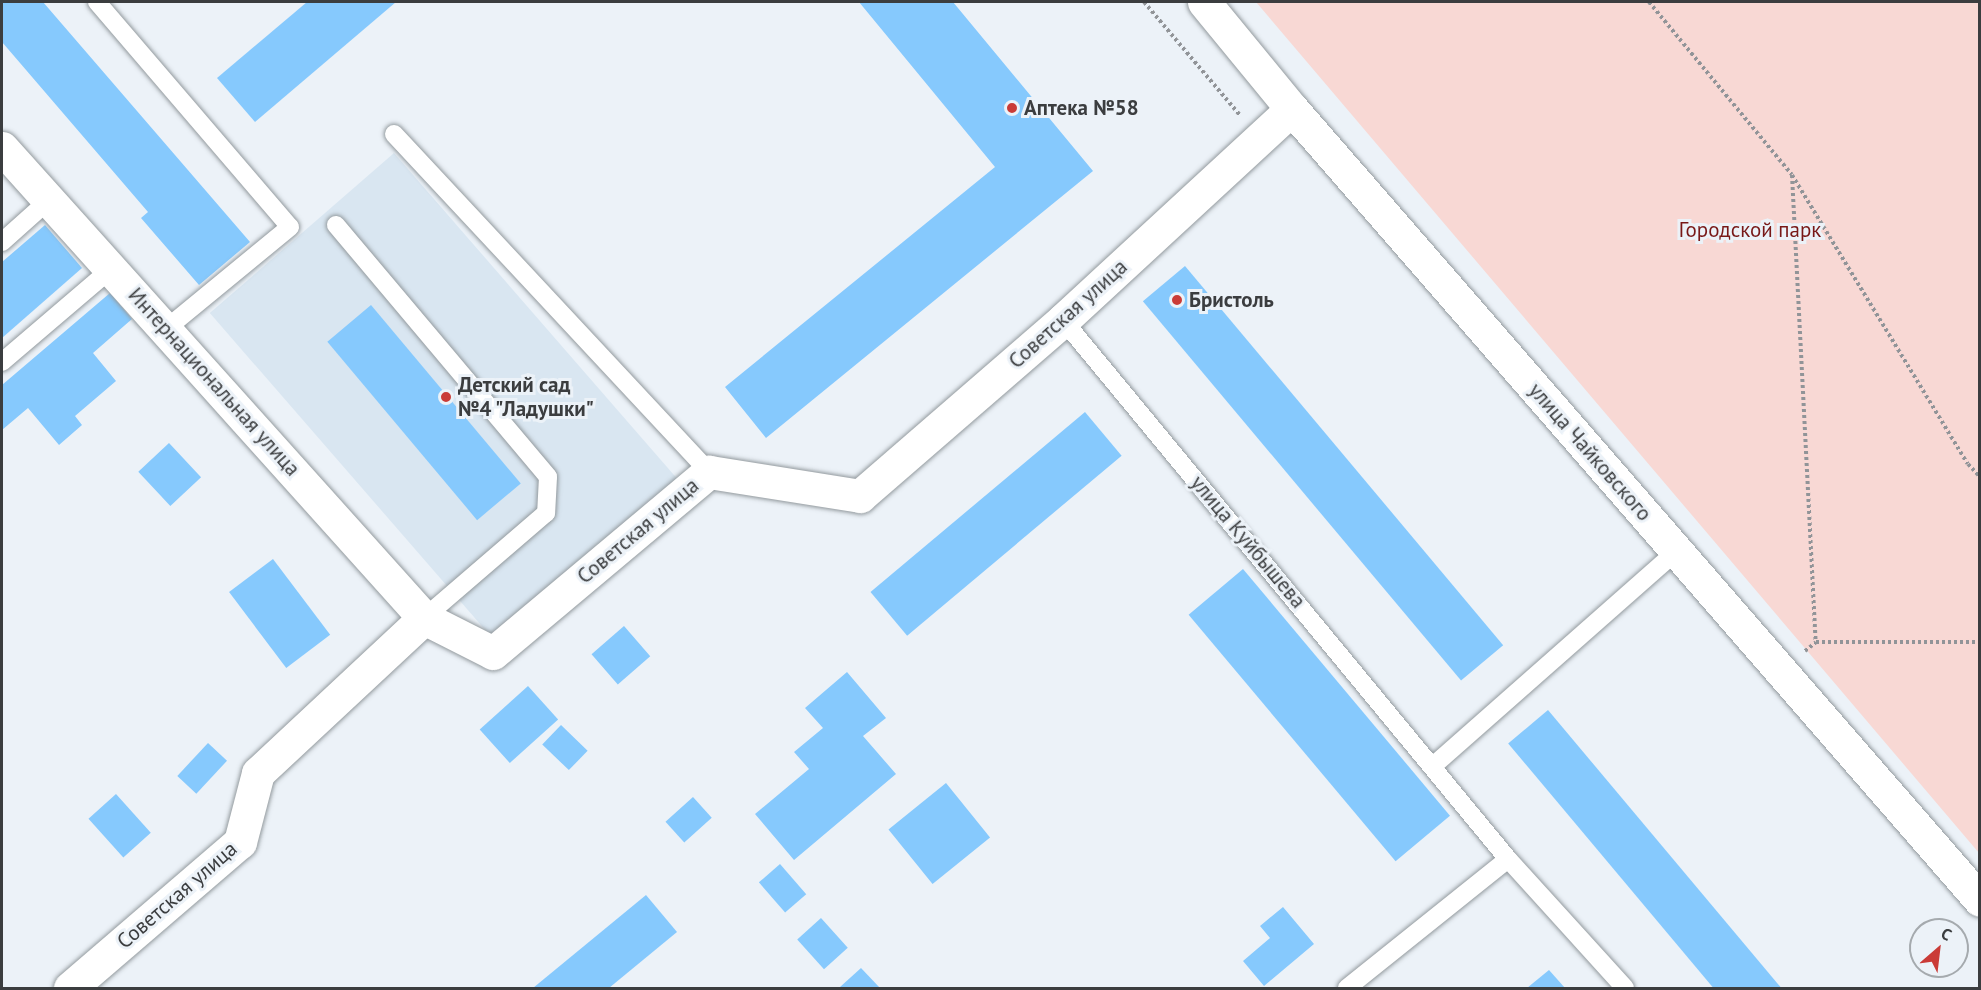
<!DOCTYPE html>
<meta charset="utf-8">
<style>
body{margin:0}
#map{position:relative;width:1981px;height:990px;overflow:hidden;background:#ecf2f8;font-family:"PT Sans",sans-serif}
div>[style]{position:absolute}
.built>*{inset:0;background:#d9e6f1;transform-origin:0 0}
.green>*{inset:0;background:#f8d8d4}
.building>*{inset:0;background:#86c9fd;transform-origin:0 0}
.path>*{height:4px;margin-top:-2px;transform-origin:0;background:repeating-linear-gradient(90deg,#919498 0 3px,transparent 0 6px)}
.roads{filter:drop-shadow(0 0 2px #939a9e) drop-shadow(0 0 2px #939a9e)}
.service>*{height:18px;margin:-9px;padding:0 9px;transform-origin:9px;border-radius:9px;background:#fff}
.minor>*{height:33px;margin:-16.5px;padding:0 16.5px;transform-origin:16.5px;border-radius:16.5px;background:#fff}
.tertiary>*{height:33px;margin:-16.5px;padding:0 16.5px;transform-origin:16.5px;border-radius:16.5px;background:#fff}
.dots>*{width:16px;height:16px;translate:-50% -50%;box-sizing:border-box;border:3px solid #ecf2f8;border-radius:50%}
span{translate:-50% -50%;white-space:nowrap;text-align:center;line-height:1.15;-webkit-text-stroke:6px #ecf2f8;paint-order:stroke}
.poi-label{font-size:21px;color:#3b3d3f;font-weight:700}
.left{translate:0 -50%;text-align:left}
.park-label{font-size:21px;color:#781817}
.street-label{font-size:21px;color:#3b3d3f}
.frame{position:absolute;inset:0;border:3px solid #3b3d3f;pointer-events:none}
.north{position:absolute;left:1909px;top:918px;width:60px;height:60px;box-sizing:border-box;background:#ecf2f8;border:2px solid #a5aaae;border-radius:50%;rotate:28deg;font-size:16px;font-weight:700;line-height:24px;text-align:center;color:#3b3d3f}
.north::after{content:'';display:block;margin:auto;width:21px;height:27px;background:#ca3b37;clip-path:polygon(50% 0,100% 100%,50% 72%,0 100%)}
</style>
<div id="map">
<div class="built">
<i style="left:394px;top:153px;width:436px;height:244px;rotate:49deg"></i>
</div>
<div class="green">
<i style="clip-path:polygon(1256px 2px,1979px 2px,1979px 853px)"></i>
</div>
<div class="building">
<i style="clip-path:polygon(2px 2px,43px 2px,250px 242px,199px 285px,141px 218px,148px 212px,2px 42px)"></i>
<i style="clip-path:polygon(307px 2px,396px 2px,255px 122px,217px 78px)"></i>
<i style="clip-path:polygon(859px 2px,953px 2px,1093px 171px,766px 438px,725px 387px,995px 167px)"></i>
<i style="clip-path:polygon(45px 225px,82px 268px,2px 338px,2px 262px)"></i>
<i style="left:1185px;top:266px;width:495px;height:55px;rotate:50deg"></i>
<i style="clip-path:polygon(110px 293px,132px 319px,93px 353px,116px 381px,75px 416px,82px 425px,59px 445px,28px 408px,2px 430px,2px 385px)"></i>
<i style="left:371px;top:305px;width:233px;height:57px;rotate:50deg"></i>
<i style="left:1085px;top:412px;width:57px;height:280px;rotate:50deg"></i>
<i style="left:169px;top:443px;width:47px;height:42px;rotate:47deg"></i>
<i style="left:273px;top:559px;width:95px;height:55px;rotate:53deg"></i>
<i style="left:1243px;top:569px;width:322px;height:71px;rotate:50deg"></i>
<i style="left:624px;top:626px;width:40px;height:43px;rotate:49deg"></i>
<i style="clip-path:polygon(847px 672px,886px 718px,863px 736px,896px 774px,794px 860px,755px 814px,809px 769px,794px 752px,823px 728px,805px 708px)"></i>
<i style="left:528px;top:686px;width:45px;height:65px;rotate:48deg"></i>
<i style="left:1548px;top:710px;width:364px;height:52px;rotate:50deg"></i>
<i style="left:561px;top:725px;width:37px;height:27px;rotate:44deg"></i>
<i style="left:208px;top:743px;width:26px;height:45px;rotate:43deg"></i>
<i style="left:946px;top:783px;width:70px;height:74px;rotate:51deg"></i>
<i style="left:116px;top:794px;width:52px;height:37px;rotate:48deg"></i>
<i style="left:693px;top:797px;width:28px;height:37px;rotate:48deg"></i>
<i style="left:780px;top:864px;width:40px;height:28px;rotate:49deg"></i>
<i style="clip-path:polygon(646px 895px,677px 932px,609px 988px,533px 988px)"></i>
<i style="clip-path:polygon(1283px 907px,1314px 944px,1264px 986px,1243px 961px,1270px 938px,1260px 926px)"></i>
<i style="left:821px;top:918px;width:40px;height:32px;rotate:48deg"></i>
<i style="clip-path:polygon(861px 968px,880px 988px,841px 988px,840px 987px)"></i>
<i style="clip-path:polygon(1549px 970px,1565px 988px,1527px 988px)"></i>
</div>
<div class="path">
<i style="left:1144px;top:2px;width:148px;rotate:49.7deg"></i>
<i style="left:1649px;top:2px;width:224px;rotate:50.4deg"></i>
<i style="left:1792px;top:175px;width:338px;rotate:58.7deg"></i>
<i style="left:1968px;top:464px;width:18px;rotate:47deg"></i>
<i style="left:1792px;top:175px;width:468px;rotate:87.1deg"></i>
<i style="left:1816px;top:642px;width:164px"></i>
<i style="left:1805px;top:651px;width:14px;rotate:-39deg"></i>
</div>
<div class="roads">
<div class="service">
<i style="left:97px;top:2px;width:296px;rotate:49.4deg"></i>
<i style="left:290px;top:227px;width:159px;rotate:140.6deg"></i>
<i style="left:394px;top:134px;width:462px;rotate:47deg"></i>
<i style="left:336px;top:225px;width:329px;rotate:49.9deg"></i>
<i style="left:548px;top:477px;width:36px;rotate:93deg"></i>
<i style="left:546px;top:513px;width:161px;rotate:139.3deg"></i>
<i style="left:2px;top:242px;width:63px;rotate:-41.8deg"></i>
<i style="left:1063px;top:320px;width:699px;rotate:50.46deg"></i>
<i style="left:1508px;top:859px;width:174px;rotate:47.8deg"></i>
<i style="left:2px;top:362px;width:145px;rotate:-40.5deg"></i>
<i style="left:1434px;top:765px;width:324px;rotate:-41.4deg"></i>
<i style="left:1347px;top:988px;width:206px;rotate:-38.7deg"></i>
</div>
<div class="minor">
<i style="left:2px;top:148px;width:632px;rotate:48.08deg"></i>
<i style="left:70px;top:988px;width:224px;rotate:-40.7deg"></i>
<i style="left:240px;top:842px;width:71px;rotate:-75.4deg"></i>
<i style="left:258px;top:773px;width:227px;rotate:-43deg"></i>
<i style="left:424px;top:618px;width:77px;rotate:26.9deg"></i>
<i style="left:493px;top:653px;width:282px;rotate:-40deg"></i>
<i style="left:709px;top:472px;width:153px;rotate:9deg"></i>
<i style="left:860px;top:496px;width:269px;rotate:-40.9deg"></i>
<i style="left:1063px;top:320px;width:311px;rotate:-42.7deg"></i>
</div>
<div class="tertiary">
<i style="left:1204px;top:2px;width:139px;rotate:50.6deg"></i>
<i style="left:1292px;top:109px;width:1048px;rotate:48.98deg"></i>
</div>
</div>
<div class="dots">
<i style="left:1012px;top:108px;background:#ca3b37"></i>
<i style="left:1177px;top:300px;background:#ca3b37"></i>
<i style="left:446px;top:397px;background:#ca3b37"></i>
</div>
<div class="poi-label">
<span class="left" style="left:1024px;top:108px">Аптека №58</span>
<span class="left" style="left:1189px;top:300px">Бристоль</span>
<span class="left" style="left:458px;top:397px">Детский сад<br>№4 "Ладушки"</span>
</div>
<div class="park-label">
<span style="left:1750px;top:230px">Городской парк</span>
</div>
<div class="street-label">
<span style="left:1068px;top:314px;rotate:-42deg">Советская улица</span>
<span style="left:214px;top:382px;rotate:48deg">Интернациональная улица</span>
<span style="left:1590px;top:452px;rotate:49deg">улица Чайковского</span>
<span style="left:638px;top:531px;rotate:-40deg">Советская улица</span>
<span style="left:1248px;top:542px;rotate:50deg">улица Куйбышева</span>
<span style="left:177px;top:895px;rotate:-41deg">Советская улица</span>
</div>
<div class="frame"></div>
<div class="north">С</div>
</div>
